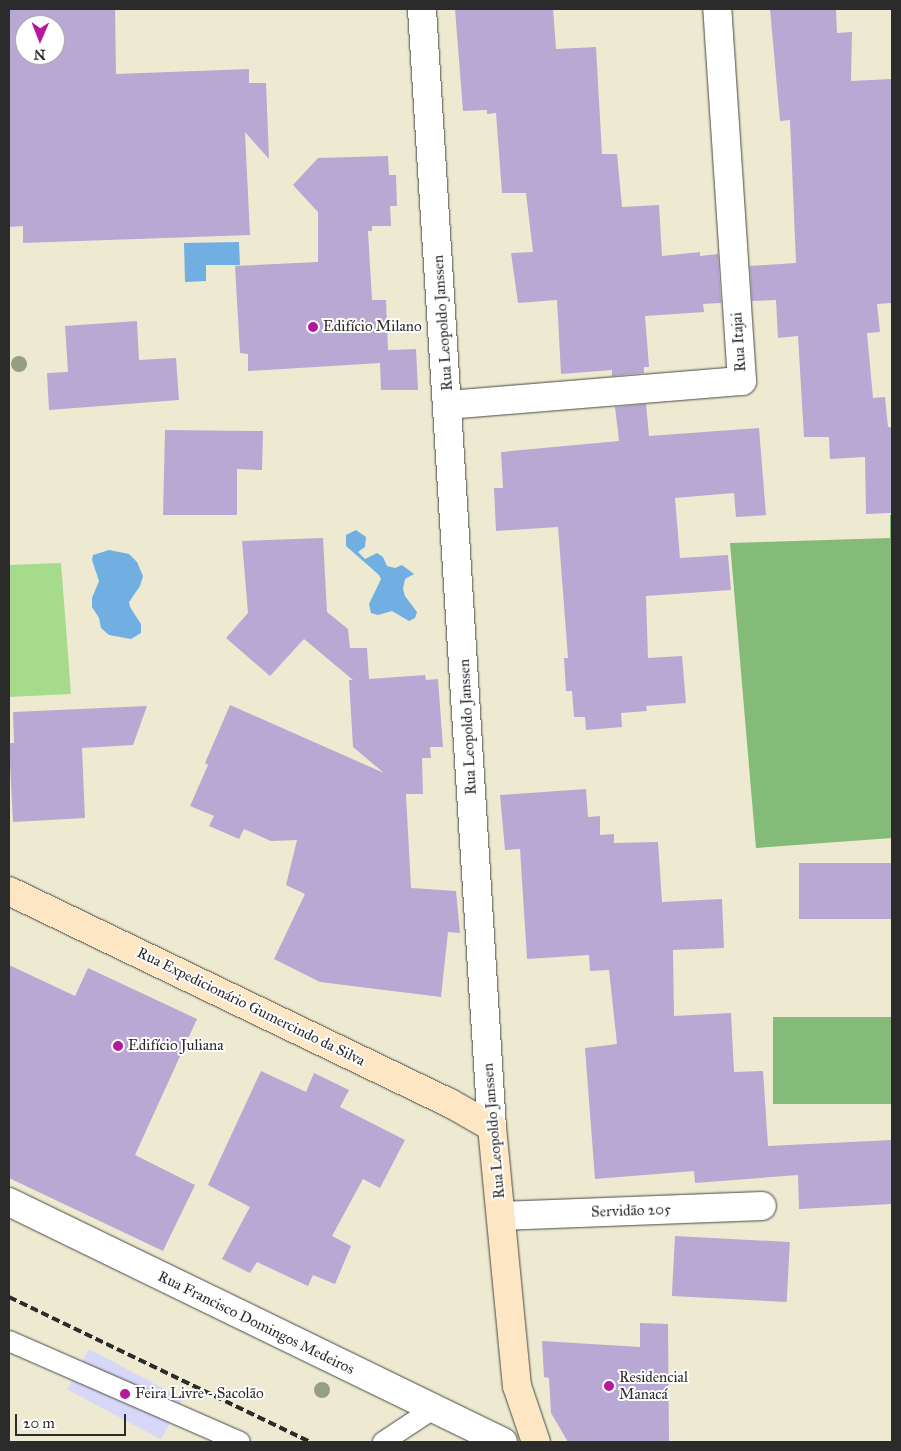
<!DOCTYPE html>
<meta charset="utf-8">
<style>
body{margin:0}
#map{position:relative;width:901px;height:1451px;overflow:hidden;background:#eeead1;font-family:"IM FELL Great Primer",serif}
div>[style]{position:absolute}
.built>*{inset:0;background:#d7d7f8;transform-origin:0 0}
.green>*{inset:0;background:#a6db8c}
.forest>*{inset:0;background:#84bb78;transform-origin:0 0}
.water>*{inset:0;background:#71afe3}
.building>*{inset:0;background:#b9a8d3;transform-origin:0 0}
.roads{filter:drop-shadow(0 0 1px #484844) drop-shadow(0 0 1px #484844)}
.lane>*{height:20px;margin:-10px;padding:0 10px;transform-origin:10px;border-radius:10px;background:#fff}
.street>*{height:28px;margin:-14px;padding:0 14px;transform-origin:14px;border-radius:14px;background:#fff}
.secondary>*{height:28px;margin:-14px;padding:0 14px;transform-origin:14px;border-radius:14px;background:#fce6c4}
.rail>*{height:4px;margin-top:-2px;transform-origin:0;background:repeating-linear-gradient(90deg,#2b2b2b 0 8px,transparent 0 12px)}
.trees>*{width:16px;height:16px;margin:-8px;border-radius:50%;background:#979e86}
.dots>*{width:14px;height:14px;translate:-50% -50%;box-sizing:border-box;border:2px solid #fff;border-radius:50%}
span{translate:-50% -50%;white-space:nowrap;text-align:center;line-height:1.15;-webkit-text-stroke:4px #fff;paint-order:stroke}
.street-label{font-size:15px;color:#2b2b2b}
.poi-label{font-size:15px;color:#2b2b2b}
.left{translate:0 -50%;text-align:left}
.frame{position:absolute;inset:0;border:10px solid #2b2b2b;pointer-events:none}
.north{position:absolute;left:15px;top:15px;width:50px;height:50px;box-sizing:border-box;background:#fff;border:1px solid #aaa;border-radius:50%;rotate:181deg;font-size:14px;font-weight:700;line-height:20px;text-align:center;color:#2b2b2b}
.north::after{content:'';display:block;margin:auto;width:18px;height:22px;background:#b5179e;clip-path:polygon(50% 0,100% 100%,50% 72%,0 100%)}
.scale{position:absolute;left:15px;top:1414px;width:111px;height:22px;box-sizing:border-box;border:2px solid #2b2b2b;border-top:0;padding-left:6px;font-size:15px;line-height:18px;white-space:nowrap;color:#2b2b2b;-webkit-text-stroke:4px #fff;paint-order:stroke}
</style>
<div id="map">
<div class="built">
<i style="left:89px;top:1349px;width:106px;height:46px;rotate:28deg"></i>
</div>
<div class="green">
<i style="clip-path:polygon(61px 563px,71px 694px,9px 697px,9px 565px)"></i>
</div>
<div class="forest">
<i style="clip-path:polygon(890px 515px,892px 515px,892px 838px,756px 848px,730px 543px,890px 538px)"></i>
<i style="left:892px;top:1017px;width:87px;height:119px;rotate:90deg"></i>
</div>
<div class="water">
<i style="clip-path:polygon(239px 242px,240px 265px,206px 265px,206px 281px,185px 282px,184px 243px)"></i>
<i style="clip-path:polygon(356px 530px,366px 537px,365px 547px,358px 552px,365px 559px,377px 553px,383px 557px,387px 566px,395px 568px,402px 565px,414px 574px,405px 579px,403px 589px,405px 596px,417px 612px,415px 618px,409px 621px,392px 611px,378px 615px,371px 613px,369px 604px,381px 579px,379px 575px,346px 546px,346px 535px)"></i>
<i style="clip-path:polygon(109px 550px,129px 554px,137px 562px,143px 576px,140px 586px,129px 602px,130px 607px,141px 624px,141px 633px,131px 639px,109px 635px,101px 628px,99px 618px,92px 607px,92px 598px,99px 581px,92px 560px,93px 555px)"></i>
</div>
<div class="building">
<i style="clip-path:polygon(evenodd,9px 9px,115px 9px,116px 74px,249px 69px,249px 83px,266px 83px,269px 159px,245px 132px,250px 235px,23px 243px,23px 226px,9px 227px,9px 9px,25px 25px,55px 25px,55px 55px,25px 55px,25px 25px)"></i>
<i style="clip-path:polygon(455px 9px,553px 9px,556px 49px,596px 47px,602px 154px,617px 154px,622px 207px,659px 205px,662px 256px,700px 252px,700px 256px,718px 254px,721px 303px,703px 304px,704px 312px,645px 316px,649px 367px,644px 367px,644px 373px,612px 376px,612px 370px,561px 374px,557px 300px,518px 303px,511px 253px,533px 252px,526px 193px,502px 193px,496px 113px,487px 114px,487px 110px,463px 111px)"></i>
<i style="clip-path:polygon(770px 9px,836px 9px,837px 33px,852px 32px,851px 81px,892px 79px,892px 303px,877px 304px,880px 332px,867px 333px,873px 398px,885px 397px,888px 427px,892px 427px,892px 513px,866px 514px,865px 457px,830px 459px,829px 437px,804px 437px,798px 336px,778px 338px,776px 300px,752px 301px,750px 266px,796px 263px,790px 120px,780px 121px)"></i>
<i style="clip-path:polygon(388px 156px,389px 175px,396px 175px,397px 206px,390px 206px,391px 226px,372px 226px,372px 231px,368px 231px,372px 300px,386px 300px,388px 350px,416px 349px,418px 390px,381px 390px,380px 363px,248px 371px,248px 354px,240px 353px,235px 266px,318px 262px,318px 212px,293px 185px,318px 158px)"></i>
<i style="clip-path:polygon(137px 321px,139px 360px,176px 358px,179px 400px,49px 410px,47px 373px,68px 372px,65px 326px)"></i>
<i style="clip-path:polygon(646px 404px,649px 436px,759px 428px,766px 515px,736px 517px,734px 493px,675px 498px,680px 558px,728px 555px,731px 590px,646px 596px,648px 658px,682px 656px,686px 703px,646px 706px,647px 711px,621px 713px,622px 727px,586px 730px,585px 717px,574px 717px,572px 691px,566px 691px,564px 658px,568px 658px,558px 527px,496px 531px,494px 488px,503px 488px,501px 452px,619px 441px,615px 407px)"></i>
<i style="clip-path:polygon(165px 430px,263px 431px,262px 470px,237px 469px,237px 515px,163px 515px)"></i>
<i style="clip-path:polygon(323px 538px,327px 612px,348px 629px,350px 648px,367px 648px,369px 679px,425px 675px,426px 680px,438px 679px,443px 747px,430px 747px,431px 758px,422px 758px,423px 794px,406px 794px,411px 888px,456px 891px,460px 933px,448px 932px,441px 997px,320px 982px,274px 959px,305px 894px,286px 885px,297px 840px,271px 841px,244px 829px,239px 839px,209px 826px,214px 816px,190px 806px,208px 765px,205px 763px,230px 705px,384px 773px,353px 747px,349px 680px,353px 680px,304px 639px,270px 676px,226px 638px,248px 613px,242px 541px)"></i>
<i style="clip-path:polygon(147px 706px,133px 745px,82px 748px,85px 818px,13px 822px,9px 743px,14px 743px,13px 712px)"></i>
<i style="clip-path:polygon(586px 789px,588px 817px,600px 816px,600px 835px,614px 834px,614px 843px,658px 842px,662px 902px,722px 899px,724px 948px,673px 950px,674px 1016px,731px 1013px,734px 1072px,763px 1071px,768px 1146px,892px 1140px,892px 1204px,799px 1209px,798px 1175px,695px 1183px,694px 1171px,595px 1179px,585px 1048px,617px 1044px,609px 970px,590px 971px,589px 955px,527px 959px,520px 849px,505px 850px,500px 795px)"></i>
<i style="left:892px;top:863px;width:56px;height:93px;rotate:90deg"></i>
<i style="clip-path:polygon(9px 965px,75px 996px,88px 968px,197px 1019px,135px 1155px,195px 1185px,163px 1251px,9px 1178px)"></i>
<i style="clip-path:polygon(261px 1071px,306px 1092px,314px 1073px,349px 1090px,340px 1107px,405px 1140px,380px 1188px,363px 1179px,332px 1236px,351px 1246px,335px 1284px,313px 1275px,308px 1286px,257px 1262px,250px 1273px,222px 1259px,250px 1207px,208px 1185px)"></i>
<i style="left:675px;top:1236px;width:115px;height:60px;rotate:3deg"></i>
<i style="clip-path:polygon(640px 1323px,668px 1324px,669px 1442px,568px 1442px,551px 1413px,549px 1378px,544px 1377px,542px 1341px,640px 1347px)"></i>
</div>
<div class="roads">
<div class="lane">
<i style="left:9px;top:1341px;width:252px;rotate:23.6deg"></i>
<i style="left:383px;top:1442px;width:60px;rotate:-33.4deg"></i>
</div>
<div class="street">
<i style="left:422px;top:9px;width:1120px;rotate:86.42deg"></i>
<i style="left:448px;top:405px;width:295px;rotate:-4.7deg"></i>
<i style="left:742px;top:381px;width:373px;rotate:-93.8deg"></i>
<i style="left:9px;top:1202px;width:549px;rotate:25.91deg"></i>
<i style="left:501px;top:1216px;width:261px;rotate:-2.2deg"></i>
</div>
<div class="secondary">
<i style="left:9px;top:891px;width:489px;rotate:25.7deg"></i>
<i style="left:450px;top:1103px;width:48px;rotate:29.7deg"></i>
<i style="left:492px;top:1127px;width:260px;rotate:84.5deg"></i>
<i style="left:517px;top:1386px;width:59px;rotate:71.3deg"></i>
</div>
</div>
<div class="rail">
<i style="left:9px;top:1297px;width:334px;rotate:25.7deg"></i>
</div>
<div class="trees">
<i style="left:19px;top:364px"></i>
<i style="left:322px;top:1390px"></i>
</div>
<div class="dots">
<i style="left:313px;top:327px;background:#b5179e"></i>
<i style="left:118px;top:1046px;background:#b5179e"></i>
<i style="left:609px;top:1386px;background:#b5179e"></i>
<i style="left:125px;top:1394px;background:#b5179e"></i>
</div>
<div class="street-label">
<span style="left:443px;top:323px;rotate:-94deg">Rua Leopoldo Janssen</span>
<span style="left:739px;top:342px;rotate:-94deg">Rua Itajai</span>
<span style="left:468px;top:727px;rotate:-93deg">Rua Leopoldo Janssen</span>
<span style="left:251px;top:1007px;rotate:26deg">Rua Expedicionário Gumercindo da Silva</span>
<span style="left:494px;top:1131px;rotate:-95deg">Rua Leopoldo Janssen</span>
<span style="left:631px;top:1211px;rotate:-2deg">Servidão 205</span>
<span style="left:256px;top:1323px;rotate:26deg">Rua Francisco Domingos Medeiros</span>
</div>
<div class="poi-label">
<span class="left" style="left:323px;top:327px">Edifício Milano</span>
<span class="left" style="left:128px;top:1046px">Edifício Juliana</span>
<span class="left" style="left:619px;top:1386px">Residencial<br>Manacá</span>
<span class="left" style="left:135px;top:1394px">Feira Livre - Sacolão</span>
</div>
<div class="frame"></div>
<div class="north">N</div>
<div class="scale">20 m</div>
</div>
